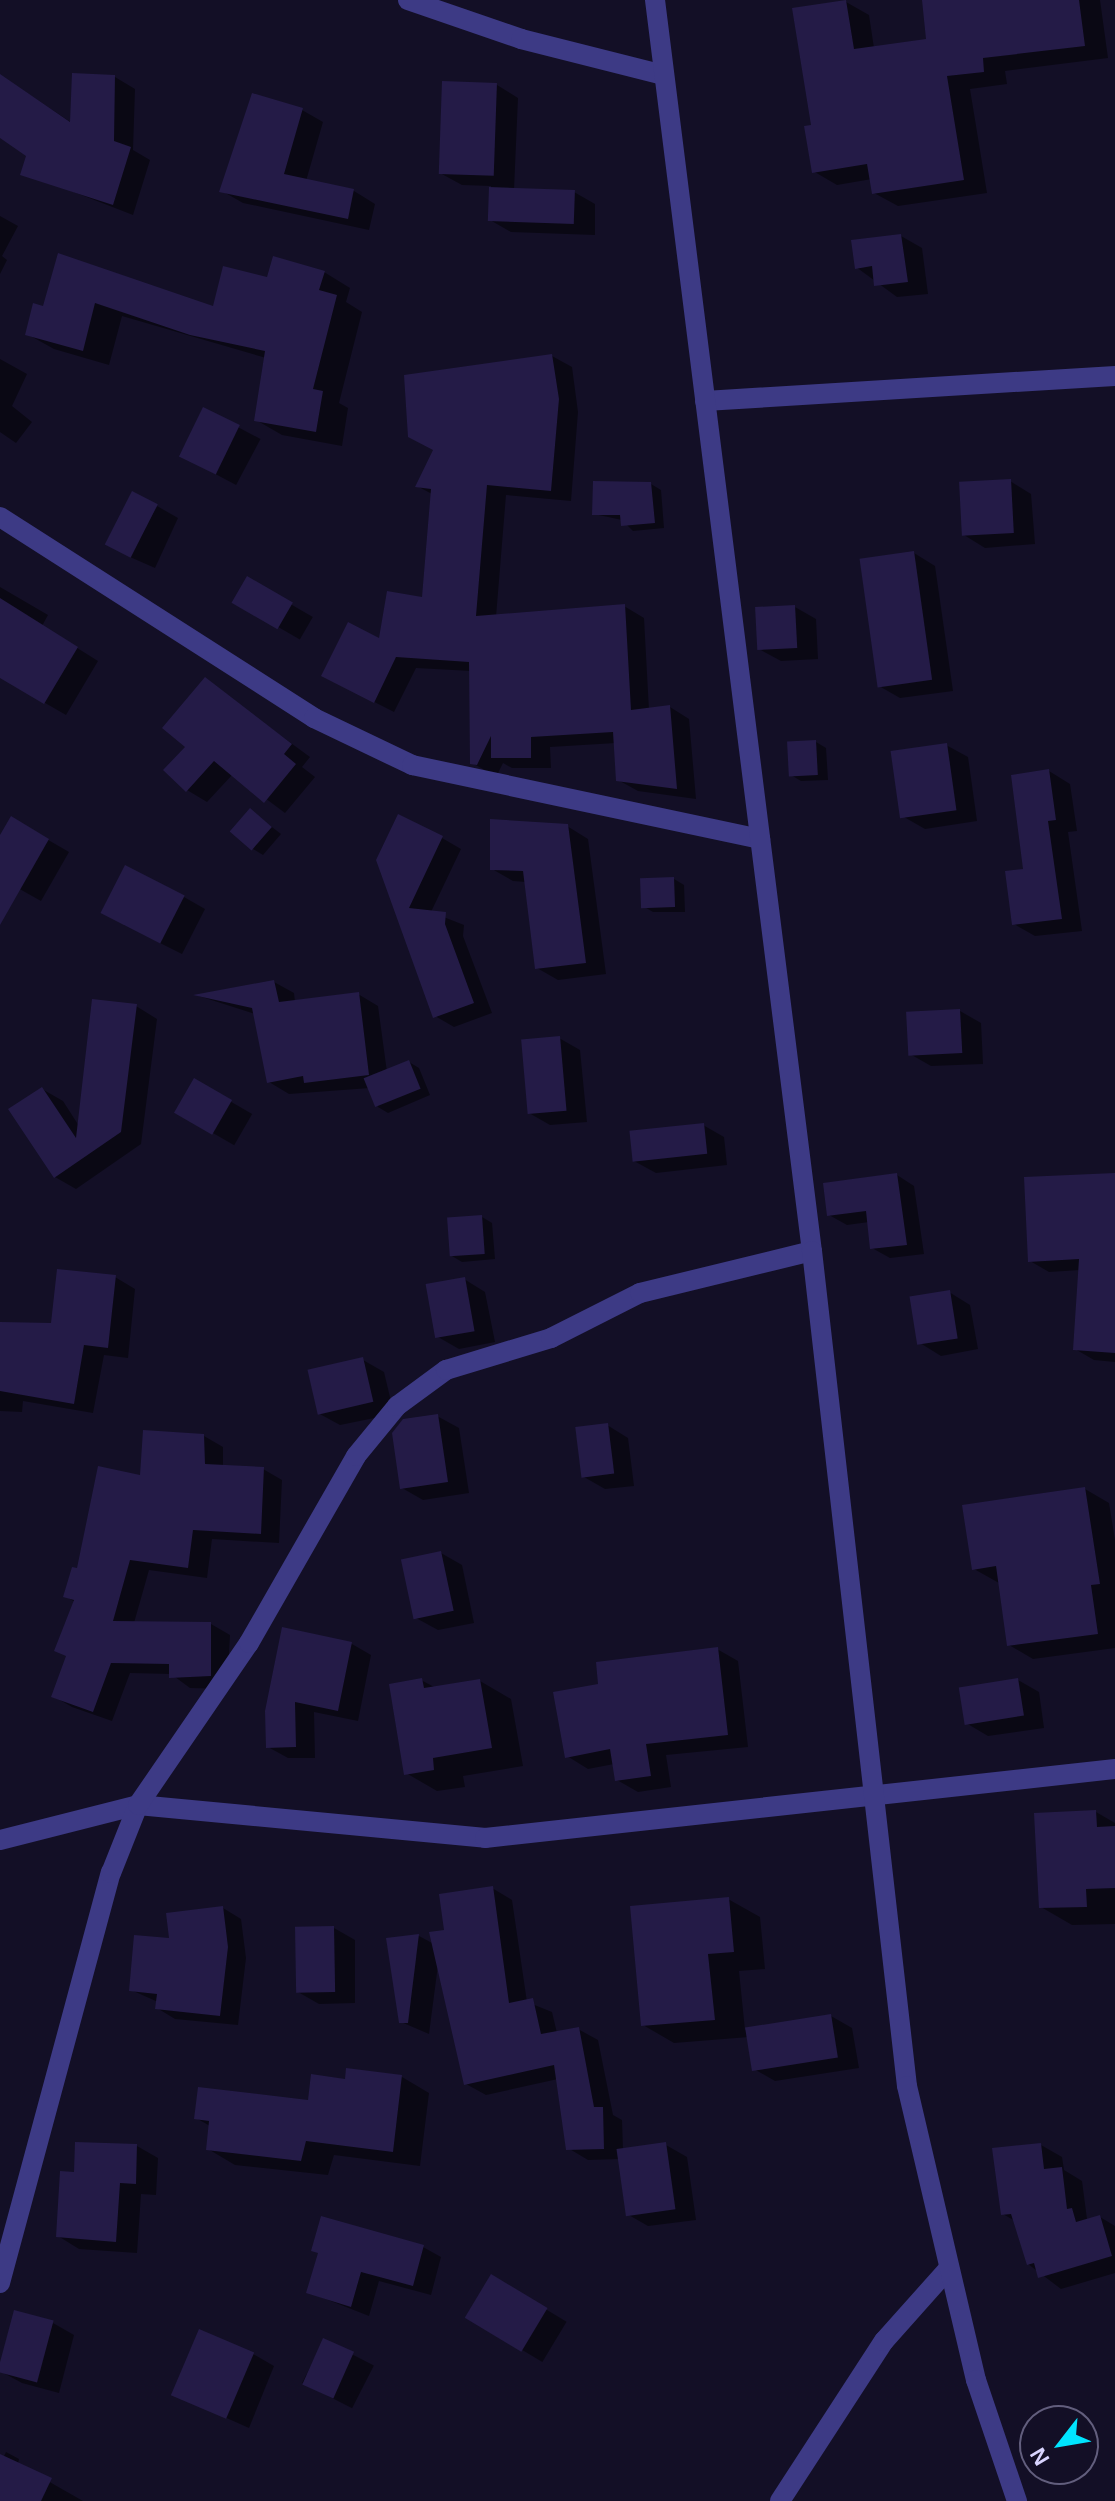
<!DOCTYPE html>
<style>
body{margin:0}
#map{position:relative;width:1115px;height:2501px;overflow:hidden;background:#130f26;font-family:Helvetica,sans-serif}
div>[style]{position:absolute}
.shadow>*{inset:0;background:#0007;transform-origin:0 0}
.building>*{inset:0;background:#241b47;transform-origin:0 0}
.minor>*{height:20px;margin:-10px;padding:0 10px;transform-origin:10px;border-radius:10px;background:#3d3a85}
.tertiary>*{height:20px;margin:-10px;padding:0 10px;transform-origin:10px;border-radius:10px;background:#3d3a85}
span{translate:-50% -50%;white-space:nowrap;text-align:center;line-height:1.15;-webkit-text-stroke:7px #130f26;paint-order:stroke}
.north{position:absolute;left:1019px;top:2405px;width:80px;height:80px;box-sizing:border-box;background:#130f26;border:2px solid #625e7d;border-radius:50%;rotate:239deg;font-size:22px;font-weight:700;line-height:32px;text-align:center;color:#d9d4ff}
.north::after{content:'';display:block;margin:auto;width:28px;height:36px;background:#00e5ff;clip-path:polygon(50% 0,100% 100%,50% 72%,0 100%)}
</style>
<div id="map">
<div class="shadow">
<i style="clip-path:polygon(924px 0,1100px 0,1108px 58px,1005px 71px,1007px 84px,970px 89px,987px 193px,898px 206px,874px 193px,872px 179px,837px 185px,813px 171px,814px 127px,846px 2px,869px 15px,874px 48px,928px 41px)"></i>
<i style="clip-path:polygon(0 75px,72px 123px,115px 77px,135px 89px,133px 150px,150px 160px,133px 215px,48px 182px,28px 155px,0 136px)"></i>
<i style="clip-path:polygon(444px 84px,497px 85px,518px 98px,514px 190px,574px 192px,595px 204px,595px 235px,511px 232px,490px 220px,491px 186px,462px 185px,440px 173px)"></i>
<i style="clip-path:polygon(302px 110px,323px 122px,306px 181px,354px 191px,375px 204px,369px 230px,243px 203px,222px 191px)"></i>
<i style="clip-path:polygon(0 216px,18px 226px,2px 256px,7px 260px,0 274px)"></i>
<i style="clip-path:polygon(901px 236px,922px 248px,928px 294px,897px 297px,856px 267px)"></i>
<i style="clip-path:polygon(60px 256px,214px 309px,324px 272px,350px 288px,346px 302px,362px 312px,339px 403px,348px 408px,342px 446px,282px 435px,256px 420px,266px 358px,122px 316px,109px 365px,54px 349px,27px 334px,44px 308px)"></i>
<i style="clip-path:polygon(552px 356px,572px 367px,578px 412px,571px 501px,506px 495px,496px 617px,624px 606px,644px 618px,649px 710px,670px 707px,689px 719px,696px 799px,638px 791px,618px 780px,616px 743px,550px 747px,551px 768px,512px 768px,503px 763px,497px 775px,492px 774px,472px 763px,471px 671px,416px 668px,394px 712px,343px 686px,424px 600px,432px 494px,417px 486px)"></i>
<i style="clip-path:polygon(0 359px,27px 374px,12px 406px,32px 422px,16px 443px,0 432px)"></i>
<i style="left:204px;top:409px;width:64px;height:52px;rotate:28deg"></i>
<i style="clip-path:polygon(1010px 481px,1031px 494px,1035px 544px,985px 548px,964px 535px)"></i>
<i style="clip-path:polygon(651px 484px,661px 490px,664px 528px,633px 531px,622px 520px,594px 514px)"></i>
<i style="clip-path:polygon(157px 506px,178px 518px,155px 568px,130px 557px)"></i>
<i style="clip-path:polygon(914px 553px,935px 566px,953px 691px,900px 698px,879px 686px)"></i>
<i style="left:247px;top:579px;width:76px;height:26px;rotate:30deg"></i>
<i style="clip-path:polygon(0 587px,48px 615px,42px 626px,98px 661px,66px 715px,0 677px)"></i>
<i style="clip-path:polygon(795px 607px,816px 619px,818px 659px,781px 661px,759px 649px)"></i>
<i style="clip-path:polygon(205px 680px,310px 757px,302px 767px,315px 777px,285px 813px,233px 774px,207px 802px,187px 790px,188px 747px)"></i>
<i style="clip-path:polygon(816px 742px,826px 748px,828px 780px,801px 781px,791px 775px)"></i>
<i style="clip-path:polygon(946px 745px,968px 757px,977px 821px,925px 829px,904px 817px)"></i>
<i style="clip-path:polygon(1049px 771px,1070px 784px,1077px 831px,1068px 832px,1082px 931px,1035px 936px,1014px 924px)"></i>
<i style="clip-path:polygon(251px 811px,281px 834px,263px 855px,253px 849px)"></i>
<i style="clip-path:polygon(12px 819px,69px 852px,41px 901px,0 878px,0 839px)"></i>
<i style="clip-path:polygon(567px 826px,588px 839px,606px 974px,558px 980px,537px 968px,526px 882px,513px 881px,492px 869px)"></i>
<i style="clip-path:polygon(442px 838px,461px 849px,431px 912px,464px 925px,463px 936px,492px 1013px,454px 1027px,435px 1016px,379px 860px)"></i>
<i style="clip-path:polygon(674px 879px,684px 885px,685px 912px,653px 912px,643px 906px)"></i>
<i style="clip-path:polygon(184px 897px,205px 909px,182px 954px,124px 925px)"></i>
<i style="clip-path:polygon(274px 982px,294px 993px,295px 1002px,358px 994px,378px 1006px,387px 1072px,409px 1062px,419px 1068px,430px 1095px,388px 1113px,378px 1107px,370px 1088px,289px 1094px,269px 1082px,255px 1014px,199px 996px)"></i>
<i style="clip-path:polygon(136px 1006px,157px 1019px,141px 1144px,76px 1189px,55px 1177px,42px 1089px,63px 1101px,79px 1126px)"></i>
<i style="clip-path:polygon(960px 1011px,981px 1023px,983px 1064px,931px 1066px,910px 1054px)"></i>
<i style="clip-path:polygon(559px 1038px,580px 1050px,587px 1122px,550px 1125px,529px 1113px)"></i>
<i style="left:195px;top:1081px;width:66px;height:36px;rotate:30deg"></i>
<i style="clip-path:polygon(703px 1125px,724px 1137px,727px 1165px,656px 1173px,634px 1161px)"></i>
<i style="clip-path:polygon(897px 1175px,914px 1186px,924px 1254px,890px 1258px,872px 1248px,869px 1222px,847px 1225px,829px 1215px)"></i>
<i style="clip-path:polygon(1115px 1175px,1115px 1362px,1094px 1360px,1075px 1349px,1080px 1270px,1049px 1272px,1030px 1261px)"></i>
<i style="clip-path:polygon(482px 1217px,492px 1223px,495px 1259px,462px 1262px,452px 1256px)"></i>
<i style="clip-path:polygon(115px 1277px,135px 1289px,128px 1358px,104px 1355px,93px 1413px,23px 1401px,22px 1412px,0 1411px,0 1323px,53px 1325px)"></i>
<i style="clip-path:polygon(464px 1279px,485px 1292px,495px 1342px,459px 1349px,438px 1337px)"></i>
<i style="clip-path:polygon(949px 1292px,970px 1305px,978px 1349px,941px 1356px,920px 1343px)"></i>
<i style="clip-path:polygon(363px 1360px,384px 1372px,394px 1414px,340px 1425px,318px 1413px)"></i>
<i style="clip-path:polygon(437px 1416px,459px 1428px,469px 1493px,423px 1500px,402px 1488px)"></i>
<i style="clip-path:polygon(607px 1425px,628px 1438px,634px 1486px,605px 1489px,584px 1477px)"></i>
<i style="clip-path:polygon(204px 1436px,223px 1447px,223px 1467px,263px 1469px,282px 1480px,279px 1543px,212px 1539px,207px 1578px,149px 1570px,134px 1623px,211px 1624px,230px 1635px,227px 1689px,190px 1688px,171px 1674px,130px 1673px,112px 1721px,72px 1707px,53px 1696px,68px 1656px,75px 1602px,66px 1596px,142px 1477px)"></i>
<i style="clip-path:polygon(1085px 1489px,1109px 1503px,1115px 1540px,1115px 1648px,1033px 1659px,1009px 1645px,999px 1583px,974px 1569px)"></i>
<i style="clip-path:polygon(441px 1553px,462px 1565px,474px 1623px,438px 1630px,416px 1618px)"></i>
<i style="clip-path:polygon(352px 1644px,371px 1655px,358px 1721px,314px 1712px,315px 1758px,288px 1758px,268px 1747px,270px 1697px)"></i>
<i style="clip-path:polygon(717px 1649px,738px 1661px,748px 1747px,666px 1755px,671px 1787px,638px 1792px,617px 1780px,614px 1764px,588px 1769px,567px 1756px,601px 1685px)"></i>
<i style="clip-path:polygon(421px 1680px,436px 1688px,480px 1681px,511px 1699px,523px 1766px,463px 1776px,465px 1787px,437px 1791px,406px 1773px)"></i>
<i style="clip-path:polygon(1018px 1680px,1039px 1692px,1044px 1728px,988px 1736px,966px 1723px)"></i>
<i style="clip-path:polygon(1096px 1812px,1115px 1823px,1115px 1924px,1072px 1925px,1041px 1907px)"></i>
<i style="clip-path:polygon(492px 1888px,512px 1900px,527px 2002px,552px 2012px,557px 2033px,578px 2029px,598px 2040px,613px 2115px,622px 2120px,623px 2150px,666px 2145px,687px 2157px,696px 2220px,648px 2226px,627px 2214px,619px 2159px,588px 2160px,568px 2148px,558px 2079px,486px 2095px,466px 2084px,438px 1965px,429px 2034px,401px 2022px,389px 1940px,419px 1936px,434px 1944px)"></i>
<i style="clip-path:polygon(728px 1899px,760px 1917px,765px 1969px,739px 1971px,745px 2030px,831px 2016px,852px 2028px,859px 2068px,775px 2081px,754px 2069px,749px 2037px,674px 2043px,643px 2025px)"></i>
<i style="clip-path:polygon(223px 1908px,241px 1919px,246px 1958px,238px 2025px,175px 2019px,157px 2008px,158px 2002px,131px 1990px,171px 1941px)"></i>
<i style="clip-path:polygon(334px 1928px,355px 1940px,355px 2003px,319px 2004px,298px 1992px)"></i>
<i style="clip-path:polygon(402px 2077px,429px 2093px,420px 2166px,334px 2155px,328px 2175px,235px 2165px,208px 2149px,210px 2126px,196px 2118px,310px 2102px,347px 2081px)"></i>
<i style="clip-path:polygon(1041px 2145px,1062px 2157px,1064px 2170px,1082px 2181px,1087px 2219px,1100px 2217px,1115px 2226px,1115px 2273px,1061px 2289px,1028px 2264px,1015px 2221px,1003px 2214px)"></i>
<i style="clip-path:polygon(137px 2146px,158px 2158px,156px 2195px,141px 2194px,137px 2253px,79px 2249px,58px 2236px,76px 2174px)"></i>
<i style="clip-path:polygon(423px 2247px,441px 2257px,431px 2295px,379px 2281px,369px 2316px,308px 2292px,320px 2254px)"></i>
<i style="left:492px;top:2277px;width:87px;height:47px;rotate:31deg"></i>
<i style="clip-path:polygon(53px 2323px,74px 2335px,59px 2393px,22px 2383px,0 2371px)"></i>
<i style="left:324px;top:2340px;width:56px;height:48px;rotate:27deg"></i>
<i style="clip-path:polygon(253px 2354px,274px 2366px,249px 2428px,175px 2395px)"></i>
<i style="clip-path:polygon(6px 2452px,19px 2459px,18px 2464px,83px 2501px,0 2501px,0 2465px)"></i>
</div>
<div class="building">
<i style="clip-path:polygon(846px 0,854px 49px,926px 39px,922px 0,1079px 0,1085px 46px,983px 58px,984px 72px,947px 76px,964px 180px,872px 194px,867px 164px,812px 173px,804px 126px,811px 125px,792px 8px)"></i>
<i style="clip-path:polygon(72px 73px,115px 75px,114px 141px,131px 147px,113px 205px,20px 175px,26px 156px,0 138px,0 74px,70px 122px)"></i>
<i style="left:442px;top:81px;width:55px;height:93px;rotate:2deg"></i>
<i style="clip-path:polygon(252px 93px,303px 108px,284px 174px,354px 189px,348px 219px,219px 192px)"></i>
<i style="left:489px;top:187px;width:86px;height:34px;rotate:2deg"></i>
<i style="clip-path:polygon(901px 234px,908px 282px,874px 286px,872px 266px,855px 269px,851px 240px)"></i>
<i style="clip-path:polygon(58px 253px,213px 306px,223px 266px,267px 277px,273px 256px,325px 271px,319px 290px,337px 295px,313px 389px,323px 391px,316px 432px,254px 421px,265px 351px,190px 335px,95px 303px,83px 351px,25px 335px,33px 303px,43px 306px)"></i>
<i style="clip-path:polygon(552px 354px,559px 399px,551px 491px,487px 485px,476px 616px,625px 604px,631px 710px,670px 705px,677px 789px,616px 781px,613px 732px,531px 737px,531px 758px,491px 758px,491px 736px,477px 765px,470px 764px,469px 662px,396px 657px,374px 703px,321px 676px,348px 622px,379px 638px,387px 591px,422px 597px,431px 489px,415px 487px,433px 450px,408px 437px,404px 375px)"></i>
<i style="left:203px;top:407px;width:41px;height:55px;rotate:26deg"></i>
<i style="left:1011px;top:479px;width:54px;height:52px;rotate:87deg"></i>
<i style="clip-path:polygon(593px 481px,651px 482px,655px 523px,621px 526px,620px 515px,592px 515px)"></i>
<i style="left:132px;top:491px;width:29px;height:60px;rotate:27deg"></i>
<i style="left:914px;top:551px;width:130px;height:55px;rotate:82deg"></i>
<i style="left:247px;top:576px;width:53px;height:31px;rotate:30deg"></i>
<i style="clip-path:polygon(0 598px,78px 647px,44px 704px,0 678px)"></i>
<i style="left:795px;top:605px;width:43px;height:40px;rotate:87deg"></i>
<i style="clip-path:polygon(205px 677px,292px 744px,284px 754px,296px 764px,264px 803px,214px 761px,186px 792px,163px 770px,185px 747px,162px 728px)"></i>
<i style="left:816px;top:740px;width:35px;height:29px;rotate:87deg"></i>
<i style="left:947px;top:743px;width:68px;height:57px;rotate:82deg"></i>
<i style="clip-path:polygon(1049px 769px,1056px 820px,1048px 821px,1062px 919px,1012px 925px,1005px 871px,1023px 869px,1011px 775px)"></i>
<i style="left:250px;top:808px;width:29px;height:31px;rotate:41deg"></i>
<i style="clip-path:polygon(398px 814px,443px 836px,409px 908px,446px 912px,445px 924px,474px 1003px,433px 1018px,376px 860px)"></i>
<i style="clip-path:polygon(11px 816px,49px 839px,0 925px,0 835px)"></i>
<i style="clip-path:polygon(490px 819px,568px 824px,586px 963px,535px 969px,523px 871px,490px 870px)"></i>
<i style="left:125px;top:865px;width:67px;height:54px;rotate:27deg"></i>
<i style="left:674px;top:877px;width:30px;height:34px;rotate:88deg"></i>
<i style="clip-path:polygon(274px 980px,279px 1002px,359px 992px,369px 1075px,304px 1083px,303px 1076px,267px 1083px,252px 1008px,193px 995px)"></i>
<i style="clip-path:polygon(92px 999px,137px 1004px,121px 1132px,54px 1178px,8px 1109px,42px 1087px,76px 1138px)"></i>
<i style="left:960px;top:1009px;width:44px;height:54px;rotate:87deg"></i>
<i style="left:560px;top:1036px;width:75px;height:39px;rotate:85deg"></i>
<i style="left:409px;top:1060px;width:31px;height:49px;rotate:68deg"></i>
<i style="left:194px;top:1078px;width:44px;height:40px;rotate:30deg"></i>
<i style="left:704px;top:1123px;width:31px;height:75px;rotate:84deg"></i>
<i style="clip-path:polygon(897px 1173px,907px 1245px,870px 1249px,866px 1211px,827px 1216px,823px 1183px)"></i>
<i style="clip-path:polygon(1115px 1173px,1115px 1353px,1073px 1350px,1079px 1259px,1028px 1262px,1024px 1177px)"></i>
<i style="left:482px;top:1215px;width:39px;height:35px;rotate:86deg"></i>
<i style="clip-path:polygon(57px 1269px,116px 1275px,108px 1348px,84px 1345px,74px 1404px,0 1391px,0 1322px,51px 1323px)"></i>
<i style="left:465px;top:1277px;width:55px;height:40px;rotate:80deg"></i>
<i style="left:950px;top:1290px;width:49px;height:41px;rotate:81deg"></i>
<i style="left:363px;top:1357px;width:46px;height:57px;rotate:77deg"></i>
<i style="clip-path:polygon(438px 1414px,448px 1482px,400px 1489px,392px 1433px,403px 1419px)"></i>
<i style="left:608px;top:1423px;width:51px;height:33px;rotate:83deg"></i>
<i style="clip-path:polygon(143px 1430px,204px 1434px,205px 1464px,264px 1467px,261px 1534px,193px 1530px,188px 1568px,130px 1560px,113px 1621px,211px 1622px,211px 1676px,169px 1678px,169px 1664px,111px 1663px,93px 1712px,51px 1697px,66px 1656px,54px 1651px,74px 1600px,63px 1597px,72px 1567px,77px 1568px,98px 1466px,140px 1475px)"></i>
<i style="clip-path:polygon(1085px 1487px,1100px 1584px,1091px 1585px,1098px 1634px,1007px 1646px,996px 1566px,972px 1570px,962px 1505px)"></i>
<i style="left:441px;top:1551px;width:61px;height:41px;rotate:78deg"></i>
<i style="clip-path:polygon(282px 1627px,352px 1642px,338px 1711px,295px 1702px,296px 1747px,266px 1748px,265px 1711px)"></i>
<i style="clip-path:polygon(718px 1647px,728px 1735px,646px 1744px,651px 1776px,615px 1781px,610px 1749px,565px 1758px,553px 1692px,598px 1684px,596px 1662px)"></i>
<i style="clip-path:polygon(422px 1678px,424px 1688px,480px 1679px,492px 1748px,433px 1758px,434px 1770px,404px 1775px,389px 1684px)"></i>
<i style="left:1018px;top:1678px;width:38px;height:60px;rotate:81deg"></i>
<i style="clip-path:polygon(1096px 1810px,1097px 1827px,1115px 1826px,1115px 1888px,1086px 1889px,1087px 1907px,1039px 1908px,1034px 1813px)"></i>
<i style="clip-path:polygon(493px 1886px,509px 2003px,533px 1998px,541px 2034px,579px 2027px,594px 2107px,603px 2107px,604px 2149px,566px 2150px,554px 2065px,464px 2085px,429px 1932px,444px 1930px,439px 1894px)"></i>
<i style="clip-path:polygon(729px 1897px,734px 1952px,708px 1954px,715px 2020px,641px 2026px,630px 1906px)"></i>
<i style="clip-path:polygon(223px 1906px,228px 1947px,220px 2016px,155px 2009px,157px 1994px,129px 1991px,134px 1935px,169px 1938px,166px 1913px)"></i>
<i style="left:334px;top:1926px;width:66px;height:39px;rotate:89deg"></i>
<i style="clip-path:polygon(419px 1934px,408px 2023px,399px 2023px,386px 1938px)"></i>
<i style="left:831px;top:2014px;width:44px;height:87px;rotate:81deg"></i>
<i style="clip-path:polygon(346px 2068px,402px 2075px,393px 2152px,306px 2141px,301px 2161px,206px 2150px,209px 2121px,194px 2119px,198px 2087px,308px 2100px,311px 2074px,345px 2079px)"></i>
<i style="clip-path:polygon(75px 2142px,137px 2144px,136px 2184px,120px 2183px,116px 2242px,56px 2237px,60px 2171px,74px 2172px)"></i>
<i style="left:666px;top:2142px;width:68px;height:50px;rotate:82deg"></i>
<i style="clip-path:polygon(1041px 2143px,1044px 2169px,1062px 2167px,1067px 2209px,1072px 2208px,1076px 2222px,1100px 2215px,1112px 2256px,1038px 2278px,1034px 2263px,1027px 2265px,1011px 2214px,1001px 2215px,992px 2148px)"></i>
<i style="clip-path:polygon(321px 2216px,424px 2245px,413px 2286px,361px 2272px,351px 2307px,306px 2293px,318px 2253px,311px 2251px)"></i>
<i style="left:491px;top:2274px;width:66px;height:51px;rotate:31deg"></i>
<i style="left:14px;top:2310px;width:41px;height:64px;rotate:15deg"></i>
<i style="left:199px;top:2329px;width:60px;height:72px;rotate:23deg"></i>
<i style="left:323px;top:2338px;width:34px;height:51px;rotate:24deg"></i>
<i style="clip-path:polygon(0 2454px,52px 2478px,41px 2501px,0 2501px)"></i>
</div>
<div class="minor">
<i style="left:408px;top:0;width:120px;rotate:19deg"></i>
<i style="left:521px;top:39px;width:146px;rotate:14.2deg"></i>
<i style="left:705px;top:401px;width:411px;rotate:-3.5deg"></i>
<i style="left:0;top:517px;width:373px;rotate:32.6deg"></i>
<i style="left:314px;top:718px;width:109px;rotate:25.6deg"></i>
<i style="left:412px;top:765px;width:356px;rotate:12deg"></i>
<i style="left:0;top:1840px;width:142px;rotate:-14.2deg"></i>
<i style="left:138px;top:1805px;width:349px;rotate:5.4deg"></i>
<i style="left:485px;top:1838px;width:634px;rotate:-6.25deg"></i>
<i style="left:0;top:2283px;width:425px;rotate:-74.9deg"></i>
<i style="left:111px;top:1873px;width:73px;rotate:-68.3deg"></i>
<i style="left:138px;top:1805px;width:196px;rotate:-55.6deg"></i>
<i style="left:249px;top:1643px;width:215px;rotate:-60.2deg"></i>
<i style="left:356px;top:1456px;width:65px;rotate:-50.6deg"></i>
<i style="left:397px;top:1406px;width:61px;rotate:-36.3deg"></i>
<i style="left:446px;top:1370px;width:110px;rotate:-16.9deg"></i>
<i style="left:551px;top:1338px;width:100px;rotate:-26.8deg"></i>
<i style="left:640px;top:1293px;width:177px;rotate:-13.7deg"></i>
<i style="left:780px;top:2501px;width:191px;rotate:-57deg"></i>
<i style="left:884px;top:2341px;width:98px;rotate:-48.3deg"></i>
</div>
<div class="tertiary">
<i style="left:655px;top:0;width:1261px;rotate:82.85deg"></i>
<i style="left:812px;top:1251px;width:840px;rotate:83.51deg"></i>
<i style="left:907px;top:2086px;width:302px;rotate:76.8deg"></i>
<i style="left:976px;top:2380px;width:128px;rotate:71.3deg"></i>
</div>
<div class="north">N</div>
</div>
